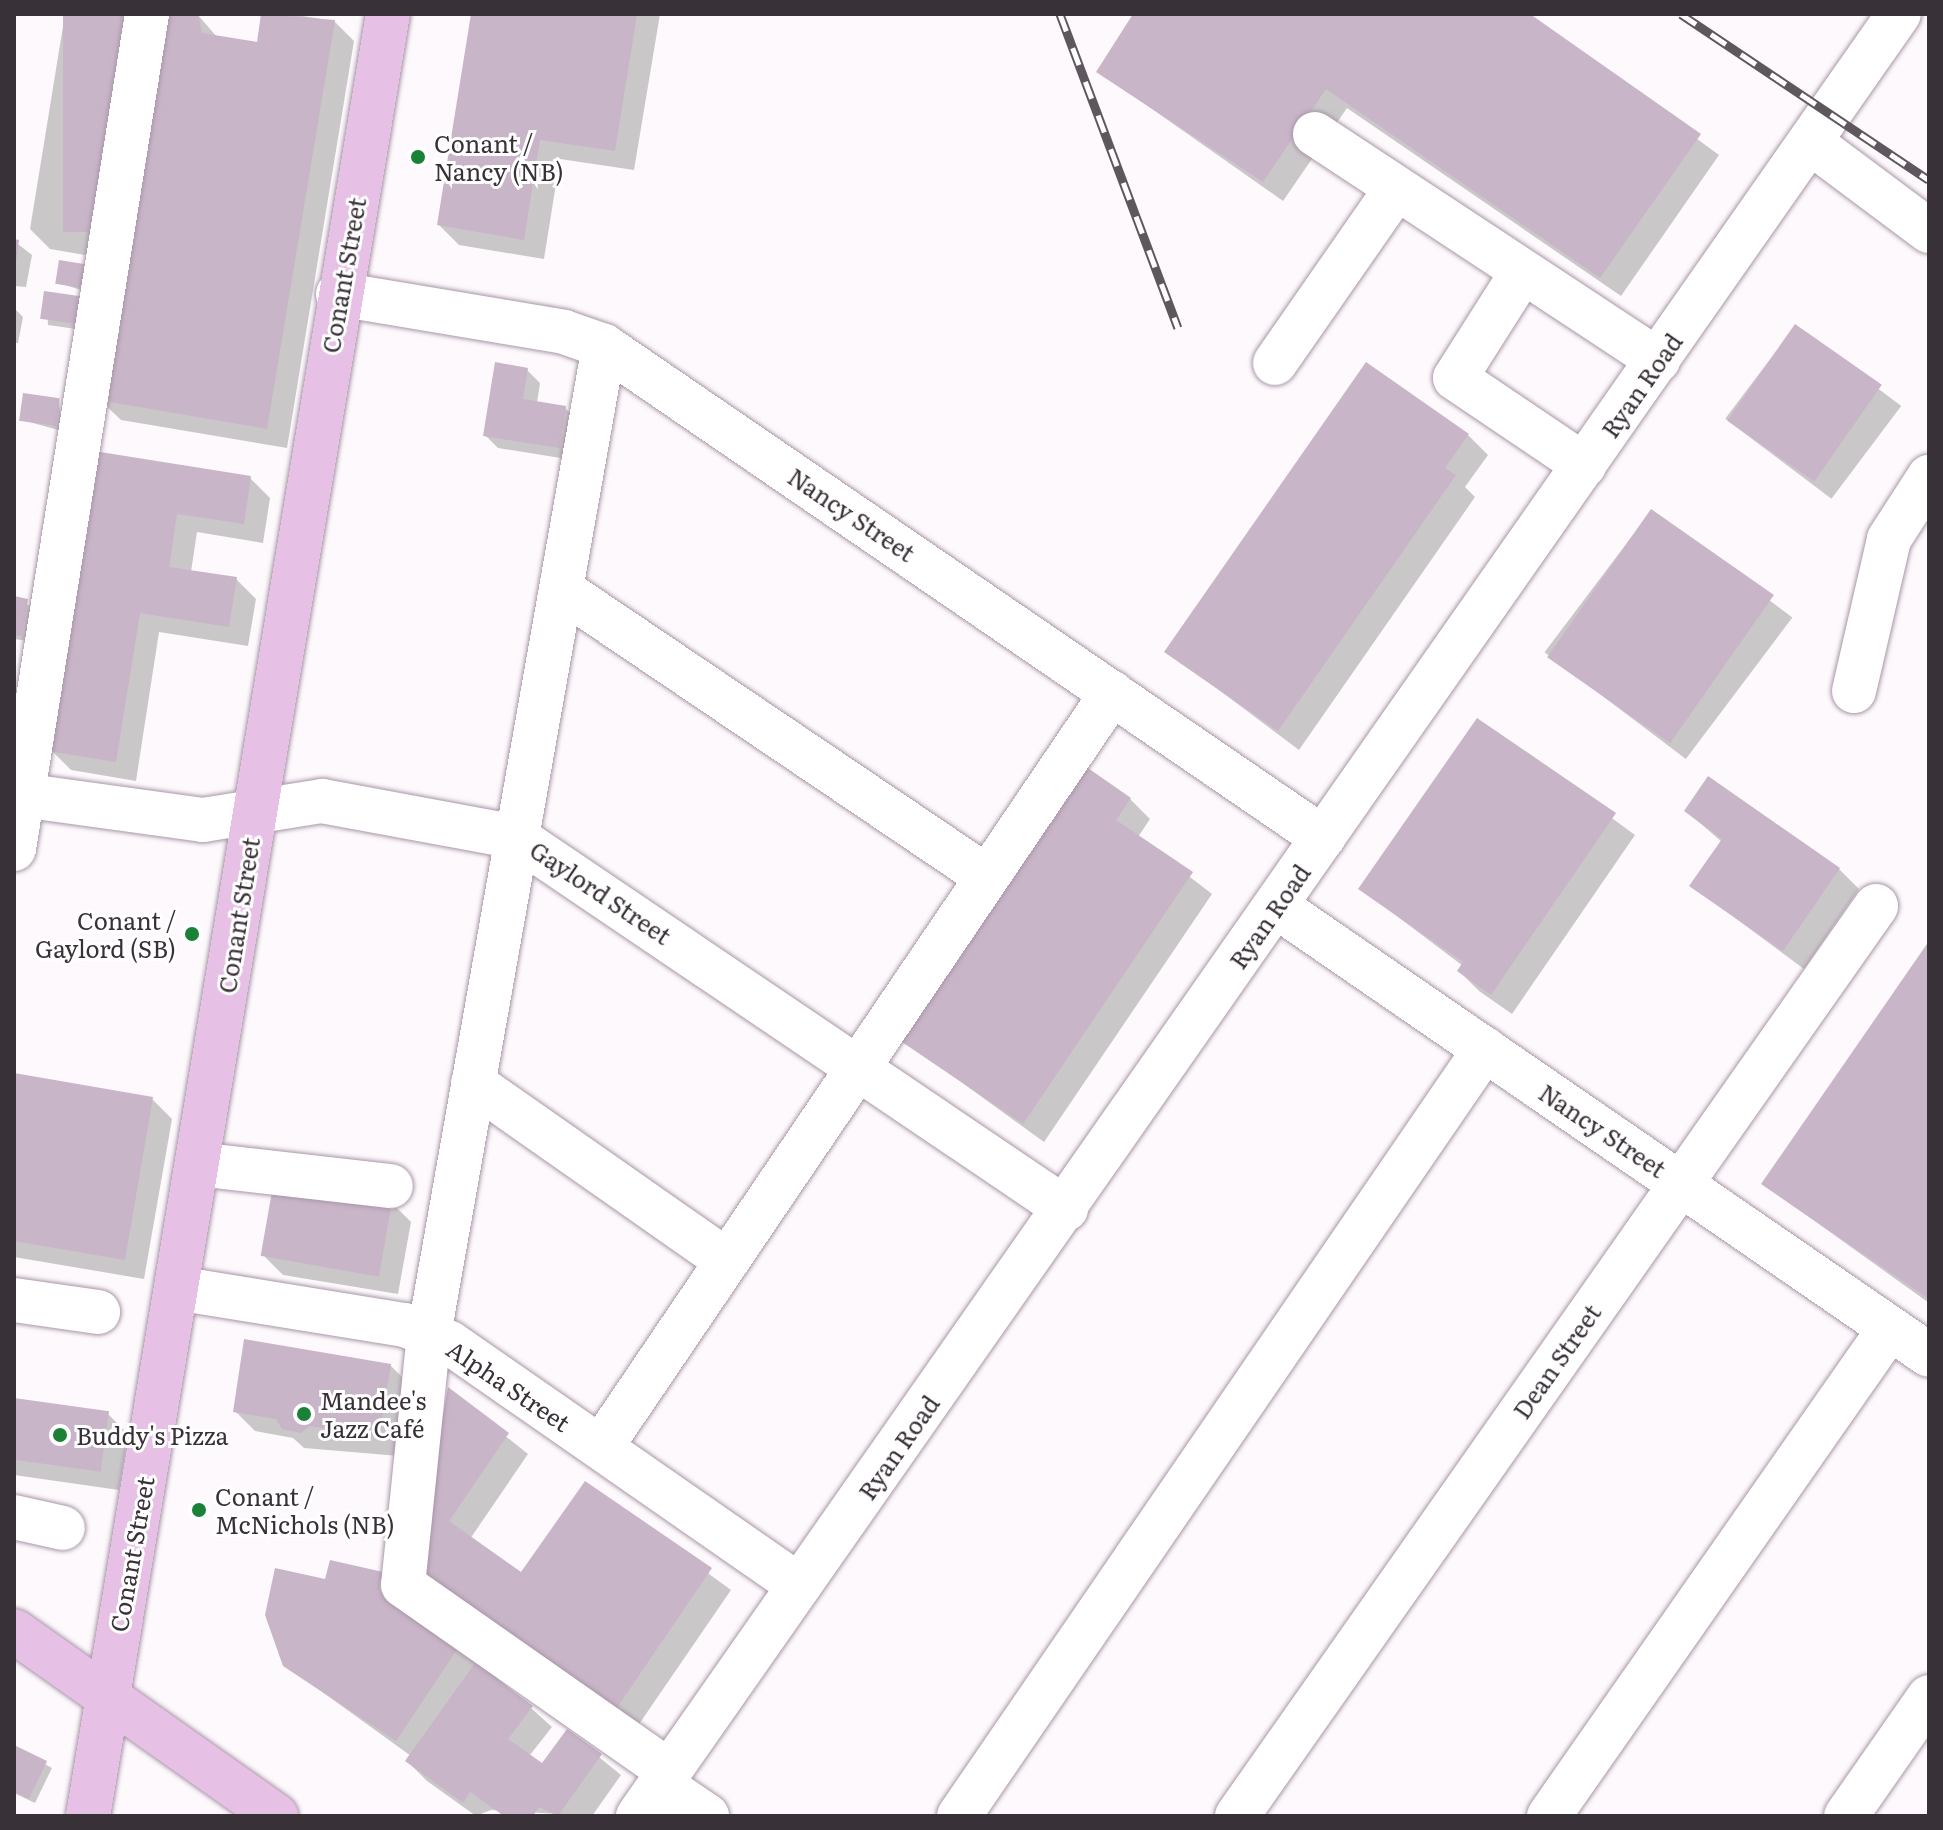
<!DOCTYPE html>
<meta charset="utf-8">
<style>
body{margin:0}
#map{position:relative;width:1943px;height:1830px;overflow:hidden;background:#fdf9fc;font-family:Literata,serif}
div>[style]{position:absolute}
.shadow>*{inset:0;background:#0003;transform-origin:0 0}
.building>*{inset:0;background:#c9b5c8;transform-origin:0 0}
.roads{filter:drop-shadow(0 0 2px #a996a8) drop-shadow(0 0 2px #a996a8)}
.minor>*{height:44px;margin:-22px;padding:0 22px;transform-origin:22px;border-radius:22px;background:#fff}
.major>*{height:44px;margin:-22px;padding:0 22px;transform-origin:22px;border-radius:22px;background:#e7c0e6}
.rail>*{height:9px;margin-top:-4.5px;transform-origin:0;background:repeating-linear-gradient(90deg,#fff 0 18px,#5e575d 0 36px);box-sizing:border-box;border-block:2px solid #5e575d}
.dots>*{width:22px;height:22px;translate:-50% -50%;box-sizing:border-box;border:4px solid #fff;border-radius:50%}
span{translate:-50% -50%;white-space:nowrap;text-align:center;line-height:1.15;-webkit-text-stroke:6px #fff;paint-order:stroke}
.poi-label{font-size:24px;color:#393138}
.left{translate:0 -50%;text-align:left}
.right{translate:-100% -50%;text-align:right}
.street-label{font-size:24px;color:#393138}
.frame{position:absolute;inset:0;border:16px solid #393138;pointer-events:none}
</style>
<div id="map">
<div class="shadow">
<i style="clip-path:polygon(65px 14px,114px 260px,50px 249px,30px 229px)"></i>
<i style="clip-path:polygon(197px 14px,217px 37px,258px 44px,263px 14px,290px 14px,334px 21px,354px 41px,287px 448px,121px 420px,100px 400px)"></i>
<i style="clip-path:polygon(473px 14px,660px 14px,634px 170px,560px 159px,544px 259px,459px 245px,439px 225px)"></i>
<i style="clip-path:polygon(1135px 14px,1527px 14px,1719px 155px,1621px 296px,1347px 108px,1283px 201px,1098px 71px)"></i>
<i style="clip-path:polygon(14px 241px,32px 255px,26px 287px,14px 286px)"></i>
<i style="clip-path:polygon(61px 262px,91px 293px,58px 283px)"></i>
<i style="clip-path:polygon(46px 293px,83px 330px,48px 325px)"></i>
<i style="clip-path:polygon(14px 308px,23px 317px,18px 343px,14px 343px)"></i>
<i style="left:1795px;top:326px;width:133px;height:116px;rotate:37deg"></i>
<i style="clip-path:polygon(527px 370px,540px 383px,537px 403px,565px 408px,578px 421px,573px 460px,498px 448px,485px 435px)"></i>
<i style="clip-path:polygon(59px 400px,62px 431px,22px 420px)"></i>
<i style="clip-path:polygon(1468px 435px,1488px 455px,1465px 487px,1475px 497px,1299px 750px,1167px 651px)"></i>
<i style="clip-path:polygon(96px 453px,250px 478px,270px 498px,263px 543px,197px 532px,191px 572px,236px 579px,256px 599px,248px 646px,159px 632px,136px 781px,71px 770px,51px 750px)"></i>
<i style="left:1651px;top:511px;width:177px;height:177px;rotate:37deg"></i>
<i style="clip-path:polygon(14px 599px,33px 607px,28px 641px,14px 639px)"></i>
<i style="clip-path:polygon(1478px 720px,1635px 835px,1512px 1014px,1479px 991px,1459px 971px,1463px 966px,1361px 889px)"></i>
<i style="clip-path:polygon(1130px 799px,1150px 819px,1138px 837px,1212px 894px,1044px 1142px,902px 1039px)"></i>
<i style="clip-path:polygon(1686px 811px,1839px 869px,1859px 889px,1804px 969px,1692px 886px,1722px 842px)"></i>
<i style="clip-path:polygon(1929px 947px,1929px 1303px,1763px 1184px)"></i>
<i style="clip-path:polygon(14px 1075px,152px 1099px,172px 1119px,144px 1279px,14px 1257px)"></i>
<i style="clip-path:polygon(391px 1202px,411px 1222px,398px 1294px,283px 1275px,263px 1255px)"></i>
<i style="clip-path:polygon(390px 1365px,410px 1385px,399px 1456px,304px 1448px,293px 1438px,255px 1431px,235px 1411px)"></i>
<i style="clip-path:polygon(449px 1391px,528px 1454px,470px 1539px,522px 1575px,586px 1484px,731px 1590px,635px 1730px,438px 1593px)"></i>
<i style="clip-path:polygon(14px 1400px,108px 1414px,128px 1434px,119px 1490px,14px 1475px)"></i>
<i style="clip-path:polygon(382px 1574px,552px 1727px,530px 1755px,543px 1766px,567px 1731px,621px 1775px,592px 1816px,491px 1810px,476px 1816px,427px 1781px,407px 1761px,411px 1756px,285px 1665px,327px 1582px)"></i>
<i style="clip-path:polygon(14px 1747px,52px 1768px,35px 1803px,14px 1793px)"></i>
</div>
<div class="building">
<i style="left:63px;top:14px;width:69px;height:218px"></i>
<i style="clip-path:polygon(162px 14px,198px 14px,202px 33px,257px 42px,261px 14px,335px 20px,267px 429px,98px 400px)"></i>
<i style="clip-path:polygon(471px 14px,637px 14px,615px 151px,540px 140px,524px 240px,437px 225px)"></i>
<i style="clip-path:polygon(1133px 14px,1530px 14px,1701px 134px,1600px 278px,1326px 89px,1263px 182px,1096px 72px)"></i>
<i style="clip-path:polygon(14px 239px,19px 240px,16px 262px,14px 262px)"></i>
<i style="left:59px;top:260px;width:30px;height:24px;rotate:9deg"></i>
<i style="left:44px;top:291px;width:37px;height:28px;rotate:8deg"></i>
<i style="left:1795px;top:324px;width:106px;height:118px;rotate:35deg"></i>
<i style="clip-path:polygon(495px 362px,528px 368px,523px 399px,566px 406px,560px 448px,483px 436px)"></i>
<i style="clip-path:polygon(1366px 362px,1469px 434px,1445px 468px,1456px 475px,1278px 731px,1164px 652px)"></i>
<i style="left:23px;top:393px;width:37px;height:28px;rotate:8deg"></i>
<i style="clip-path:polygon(94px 451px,251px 476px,244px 524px,177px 514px,169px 567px,237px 577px,229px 627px,140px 613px,116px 762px,48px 751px)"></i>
<i style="left:1651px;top:509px;width:150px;height:181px;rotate:35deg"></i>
<i style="clip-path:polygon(14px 596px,28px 599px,22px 636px,14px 635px)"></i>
<i style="clip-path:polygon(1477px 718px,1616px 813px,1491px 995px,1457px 971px,1463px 962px,1358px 889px)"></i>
<i style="clip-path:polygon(1085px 766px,1131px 798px,1116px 820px,1193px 872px,1023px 1124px,899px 1040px)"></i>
<i style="clip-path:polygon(1708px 776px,1840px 868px,1783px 951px,1689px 886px,1722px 839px,1684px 811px)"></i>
<i style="clip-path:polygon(1929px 941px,1929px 1299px,1761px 1184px)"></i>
<i style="clip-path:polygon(14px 1073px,153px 1097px,125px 1260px,14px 1241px)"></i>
<i style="left:274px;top:1180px;width:120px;height:77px;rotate:10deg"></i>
<i style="clip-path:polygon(244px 1339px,391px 1364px,379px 1437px,310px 1426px,301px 1433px,282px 1429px,276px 1419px,233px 1412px)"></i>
<i style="clip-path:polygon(448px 1387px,509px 1433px,449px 1521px,521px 1572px,585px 1481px,712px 1568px,614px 1712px,415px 1573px)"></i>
<i style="left:14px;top:1398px;width:96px;height:61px;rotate:8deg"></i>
<i style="clip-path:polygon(330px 1560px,383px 1572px,378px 1592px,460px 1645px,396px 1741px,283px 1666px,265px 1615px,275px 1568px,325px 1579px)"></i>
<i style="clip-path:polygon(475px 1663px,533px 1706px,508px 1739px,542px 1763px,567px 1729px,602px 1754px,558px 1816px,539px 1807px,533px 1816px,504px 1816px,470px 1792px,463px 1803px,405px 1761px)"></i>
<i style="clip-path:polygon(14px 1745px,47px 1761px,29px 1799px,14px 1792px)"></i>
</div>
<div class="roads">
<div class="minor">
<i style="left:1315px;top:134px;width:411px;rotate:33.4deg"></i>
<i style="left:1810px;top:142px;width:149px;rotate:36.8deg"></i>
<i style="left:1521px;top:274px;width:123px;rotate:122.4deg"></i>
<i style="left:1455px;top:378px;width:156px;rotate:34deg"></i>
<i style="left:338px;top:294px;width:229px;rotate:9.5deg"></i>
<i style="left:564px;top:332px;width:42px;rotate:19.3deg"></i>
<i style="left:604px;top:346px;width:871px;rotate:34.38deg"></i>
<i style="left:604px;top:346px;width:1003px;rotate:100.04deg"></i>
<i style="left:429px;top:1334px;width:252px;rotate:95.9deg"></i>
<i style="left:403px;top:1585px;width:325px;rotate:35deg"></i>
<i style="left:1275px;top:363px;width:212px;rotate:-55.2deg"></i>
<i style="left:565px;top:592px;width:509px;rotate:34.03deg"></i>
<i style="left:1854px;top:691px;width:156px;rotate:-77deg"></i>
<i style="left:1889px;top:539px;width:74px;rotate:-57.2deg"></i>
<i style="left:14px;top:794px;width:191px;rotate:7.8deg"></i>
<i style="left:203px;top:820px;width:121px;rotate:-9.1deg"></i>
<i style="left:322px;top:801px;width:197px;rotate:10.5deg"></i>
<i style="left:516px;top:837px;width:664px;rotate:34.07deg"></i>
<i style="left:14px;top:849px;width:846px;rotate:-80.95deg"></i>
<i style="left:1276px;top:906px;width:792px;rotate:34.51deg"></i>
<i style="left:473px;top:1083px;width:310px;rotate:35deg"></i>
<i style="left:197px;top:1164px;width:195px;rotate:6.5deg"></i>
<i style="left:176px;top:1288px;width:232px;rotate:9.2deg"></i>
<i style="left:405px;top:1325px;width:48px;rotate:21.8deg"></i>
<i style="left:450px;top:1343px;width:425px;rotate:34.8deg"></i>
<i style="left:14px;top:1300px;width:85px;rotate:8.1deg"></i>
<i style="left:601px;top:1447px;width:911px;rotate:-55.87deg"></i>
<i style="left:14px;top:1517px;width:50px;rotate:12.7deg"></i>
<i style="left:660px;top:1784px;width:57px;rotate:34.2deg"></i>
<i style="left:638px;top:1816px;width:2199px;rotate:-55.02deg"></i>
<i style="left:959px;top:1816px;width:930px;rotate:-55.56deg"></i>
<i style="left:1237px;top:1816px;width:1112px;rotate:-54.92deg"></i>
<i style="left:1549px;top:1816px;width:595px;rotate:-55.06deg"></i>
<i style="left:1846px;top:1816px;width:145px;rotate:-55.1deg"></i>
</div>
<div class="major">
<i style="left:14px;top:1631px;width:321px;rotate:35.2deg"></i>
<i style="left:88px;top:1816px;width:1827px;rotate:-80.55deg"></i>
</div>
</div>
<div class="rail">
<i style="left:1060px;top:14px;width:335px;rotate:69.4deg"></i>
<i style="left:1681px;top:14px;width:298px;rotate:33.8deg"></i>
</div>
<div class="dots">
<i style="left:418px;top:157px;background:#1a8136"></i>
<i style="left:192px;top:934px;background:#1a8136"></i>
<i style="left:304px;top:1414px;background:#1a8136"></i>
<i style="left:60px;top:1435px;background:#1a8136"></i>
<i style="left:199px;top:1510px;background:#1a8136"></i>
</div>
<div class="poi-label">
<span class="left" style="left:434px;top:157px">Conant /<br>Nancy (NB)</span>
<span class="right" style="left:176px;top:934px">Conant /<br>Gaylord (SB)</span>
<span class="left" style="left:320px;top:1414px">Mandee's<br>Jazz Café</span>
<span class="left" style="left:76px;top:1435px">Buddy's Pizza</span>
<span class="left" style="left:215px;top:1510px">Conant /<br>McNichols (NB)</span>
</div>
<div class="street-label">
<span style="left:343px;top:275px;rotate:-80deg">Conant Street</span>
<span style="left:1641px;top:385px;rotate:-55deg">Ryan Road</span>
<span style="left:852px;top:514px;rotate:34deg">Nancy Street</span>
<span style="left:601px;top:892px;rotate:34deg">Gaylord Street</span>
<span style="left:238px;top:915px;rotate:-81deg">Conant Street</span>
<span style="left:1269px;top:916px;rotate:-55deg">Ryan Road</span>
<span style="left:1603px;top:1130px;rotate:34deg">Nancy Street</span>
<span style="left:1556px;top:1361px;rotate:-55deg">Dean Street</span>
<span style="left:509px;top:1385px;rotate:34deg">Alpha Street</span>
<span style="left:898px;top:1447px;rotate:-55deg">Ryan Road</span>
<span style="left:131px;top:1554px;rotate:-80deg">Conant Street</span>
</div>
<div class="frame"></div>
</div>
